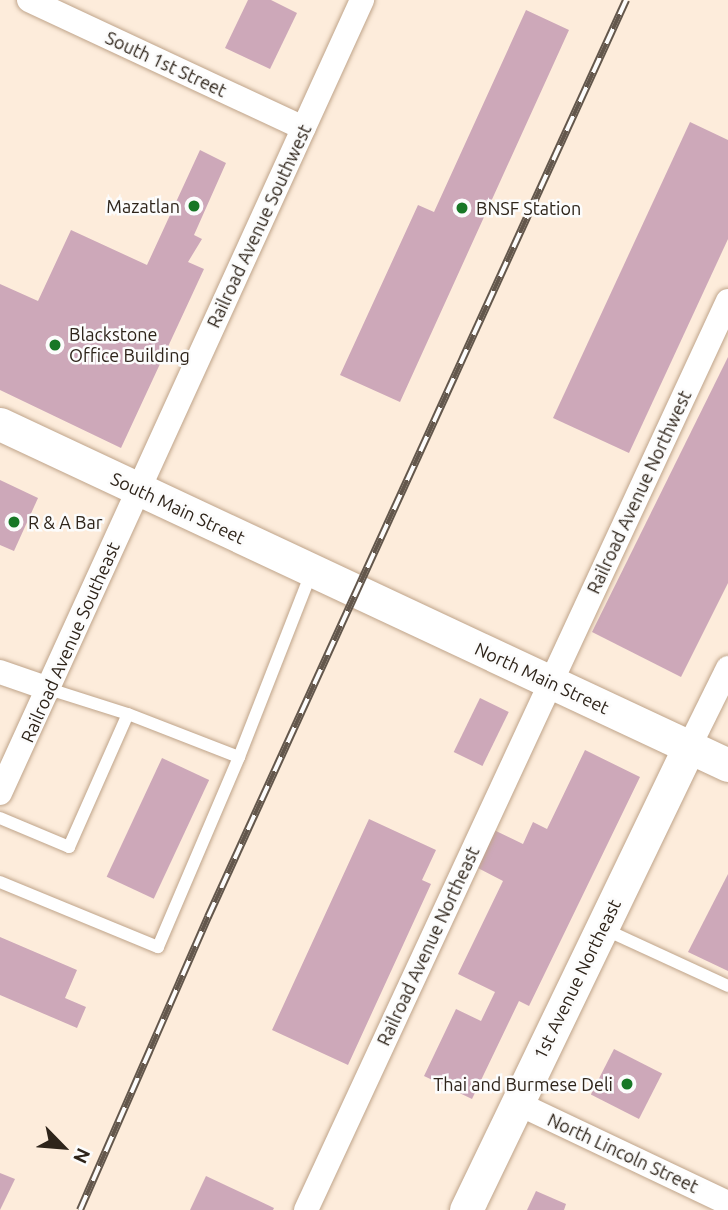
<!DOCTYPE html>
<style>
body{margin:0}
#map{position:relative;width:728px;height:1210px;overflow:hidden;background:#fdecdb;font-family:Ubuntu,sans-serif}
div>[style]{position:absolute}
.building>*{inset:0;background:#cda8b9;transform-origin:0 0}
.roads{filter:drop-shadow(0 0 2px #bfa48a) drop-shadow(0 0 2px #bfa48a)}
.lane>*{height:12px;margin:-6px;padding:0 6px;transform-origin:6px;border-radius:6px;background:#fff}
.street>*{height:24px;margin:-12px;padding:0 12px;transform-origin:12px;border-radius:12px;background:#fff}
.secondary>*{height:33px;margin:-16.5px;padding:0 16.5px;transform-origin:16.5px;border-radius:16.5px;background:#fff}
.rail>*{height:8px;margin-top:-4px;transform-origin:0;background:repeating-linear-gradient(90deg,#fcfcfc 0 16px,#63574c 0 32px);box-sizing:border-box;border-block:2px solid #63574c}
.dots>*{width:19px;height:19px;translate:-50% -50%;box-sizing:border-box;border:4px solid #fcfcfc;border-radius:50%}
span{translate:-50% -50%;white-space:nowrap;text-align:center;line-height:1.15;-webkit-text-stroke:5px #fcfcfc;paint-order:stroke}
.street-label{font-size:18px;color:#2e241a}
.poi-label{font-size:18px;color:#2e241a}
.right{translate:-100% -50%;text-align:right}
.left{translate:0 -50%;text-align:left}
.north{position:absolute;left:28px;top:1112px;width:70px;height:70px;-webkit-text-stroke:5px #fcfcfc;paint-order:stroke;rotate:115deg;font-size:19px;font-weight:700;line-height:28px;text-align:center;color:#2e241a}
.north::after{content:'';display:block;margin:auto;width:24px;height:32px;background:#2e241a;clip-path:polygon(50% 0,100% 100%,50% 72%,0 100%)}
</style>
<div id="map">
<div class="building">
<i style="clip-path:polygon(248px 0,271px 0,297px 13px,270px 69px,225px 48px)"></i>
<i style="clip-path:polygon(526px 10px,569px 30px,400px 402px,340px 375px,418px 205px,434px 212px)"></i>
<i style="clip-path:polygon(690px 122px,728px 140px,728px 239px,629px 453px,553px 418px)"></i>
<i style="clip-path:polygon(200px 150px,226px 163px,194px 235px,202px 239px,188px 262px,204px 269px,121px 448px,0 390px,0 284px,38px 301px,71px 230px,147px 265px)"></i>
<i style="clip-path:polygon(728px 357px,728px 583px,681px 677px,592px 632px)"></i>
<i style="clip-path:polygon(0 480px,38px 498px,14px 551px,0 545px)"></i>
<i style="left:480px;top:698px;width:32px;height:60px;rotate:26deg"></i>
<i style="clip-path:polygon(585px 750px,640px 777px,529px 1006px,519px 1001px,472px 1099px,424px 1076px,456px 1009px,481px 1021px,495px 992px,458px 974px,503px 881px,476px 867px,494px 830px,523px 844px,533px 822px,547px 829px)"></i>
<i style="left:162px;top:758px;width:52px;height:131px;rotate:25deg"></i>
<i style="clip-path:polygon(369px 819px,436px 850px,422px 880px,431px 884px,348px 1065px,272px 1030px)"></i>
<i style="clip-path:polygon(728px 874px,728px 971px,688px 952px)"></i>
<i style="clip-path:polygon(0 937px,77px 970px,65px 998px,86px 1007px,77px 1028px,0 995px)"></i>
<i style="left:614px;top:1049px;width:54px;height:51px;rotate:27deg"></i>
<i style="clip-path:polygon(0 1173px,15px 1179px,0 1210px)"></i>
<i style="clip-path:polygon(206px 1176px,274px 1208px,273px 1210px,190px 1210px)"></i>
<i style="clip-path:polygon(536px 1191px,566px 1204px,564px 1210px,527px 1210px)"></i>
</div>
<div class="roads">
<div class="lane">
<i style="left:49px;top:689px;width:83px;rotate:17.6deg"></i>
<i style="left:128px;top:714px;width:119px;rotate:21.2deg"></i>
<i style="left:0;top:818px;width:75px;rotate:22.8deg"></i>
<i style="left:69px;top:847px;width:145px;rotate:-66.1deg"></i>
<i style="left:0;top:882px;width:171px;rotate:22.4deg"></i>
<i style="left:158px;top:947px;width:207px;rotate:-66.9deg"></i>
<i style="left:239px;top:757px;width:200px;rotate:-68.6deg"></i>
<i style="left:602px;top:928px;width:139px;rotate:24.7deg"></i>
</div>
<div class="street">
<i style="left:29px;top:0;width:303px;rotate:25deg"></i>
<i style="left:0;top:672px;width:52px;rotate:19.1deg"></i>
<i style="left:689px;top:747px;width:88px;rotate:-63.7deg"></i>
<i style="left:0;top:793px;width:872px;rotate:-65.46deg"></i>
<i style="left:517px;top:1103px;width:233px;rotate:25.4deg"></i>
<i style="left:306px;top:1210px;width:1002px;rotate:-65.1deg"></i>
</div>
<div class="secondary">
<i style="left:0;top:424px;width:804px;rotate:25.1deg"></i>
<i style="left:466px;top:1210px;width:514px;rotate:-64.28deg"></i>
</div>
</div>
<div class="rail">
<i style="left:80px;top:1210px;width:320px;rotate:-66.4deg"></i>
<i style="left:208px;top:917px;width:1008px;rotate:-65.49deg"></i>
</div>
<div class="dots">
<i style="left:194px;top:206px;background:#187726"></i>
<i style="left:462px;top:208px;background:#187726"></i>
<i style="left:55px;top:345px;background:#187726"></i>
<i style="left:14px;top:522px;background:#187726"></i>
<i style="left:627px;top:1084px;background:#187726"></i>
</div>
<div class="street-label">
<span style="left:166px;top:64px;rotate:25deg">South 1st Street</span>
<span style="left:259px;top:226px;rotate:-65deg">Railroad Avenue Southwest</span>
<span style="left:639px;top:492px;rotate:-65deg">Railroad Avenue Northwest</span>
<span style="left:178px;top:508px;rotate:25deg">South Main Street</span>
<span style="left:70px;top:642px;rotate:-66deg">Railroad Avenue Southeast</span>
<span style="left:542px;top:678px;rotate:25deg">North Main Street</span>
<span style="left:428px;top:946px;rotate:-65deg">Railroad Avenue Northeast</span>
<span style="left:577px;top:979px;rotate:-64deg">1st Avenue Northeast</span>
<span style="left:623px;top:1153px;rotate:25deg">North Lincoln Street</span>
</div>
<div class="poi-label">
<span class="right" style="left:180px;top:206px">Mazatlan</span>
<span class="left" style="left:476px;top:208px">BNSF Station</span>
<span class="left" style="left:69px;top:345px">Blackstone<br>Office Building</span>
<span class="left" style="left:28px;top:522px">R &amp; A Bar</span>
<span class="right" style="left:613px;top:1084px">Thai and Burmese Deli</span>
</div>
<div class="north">N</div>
</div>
